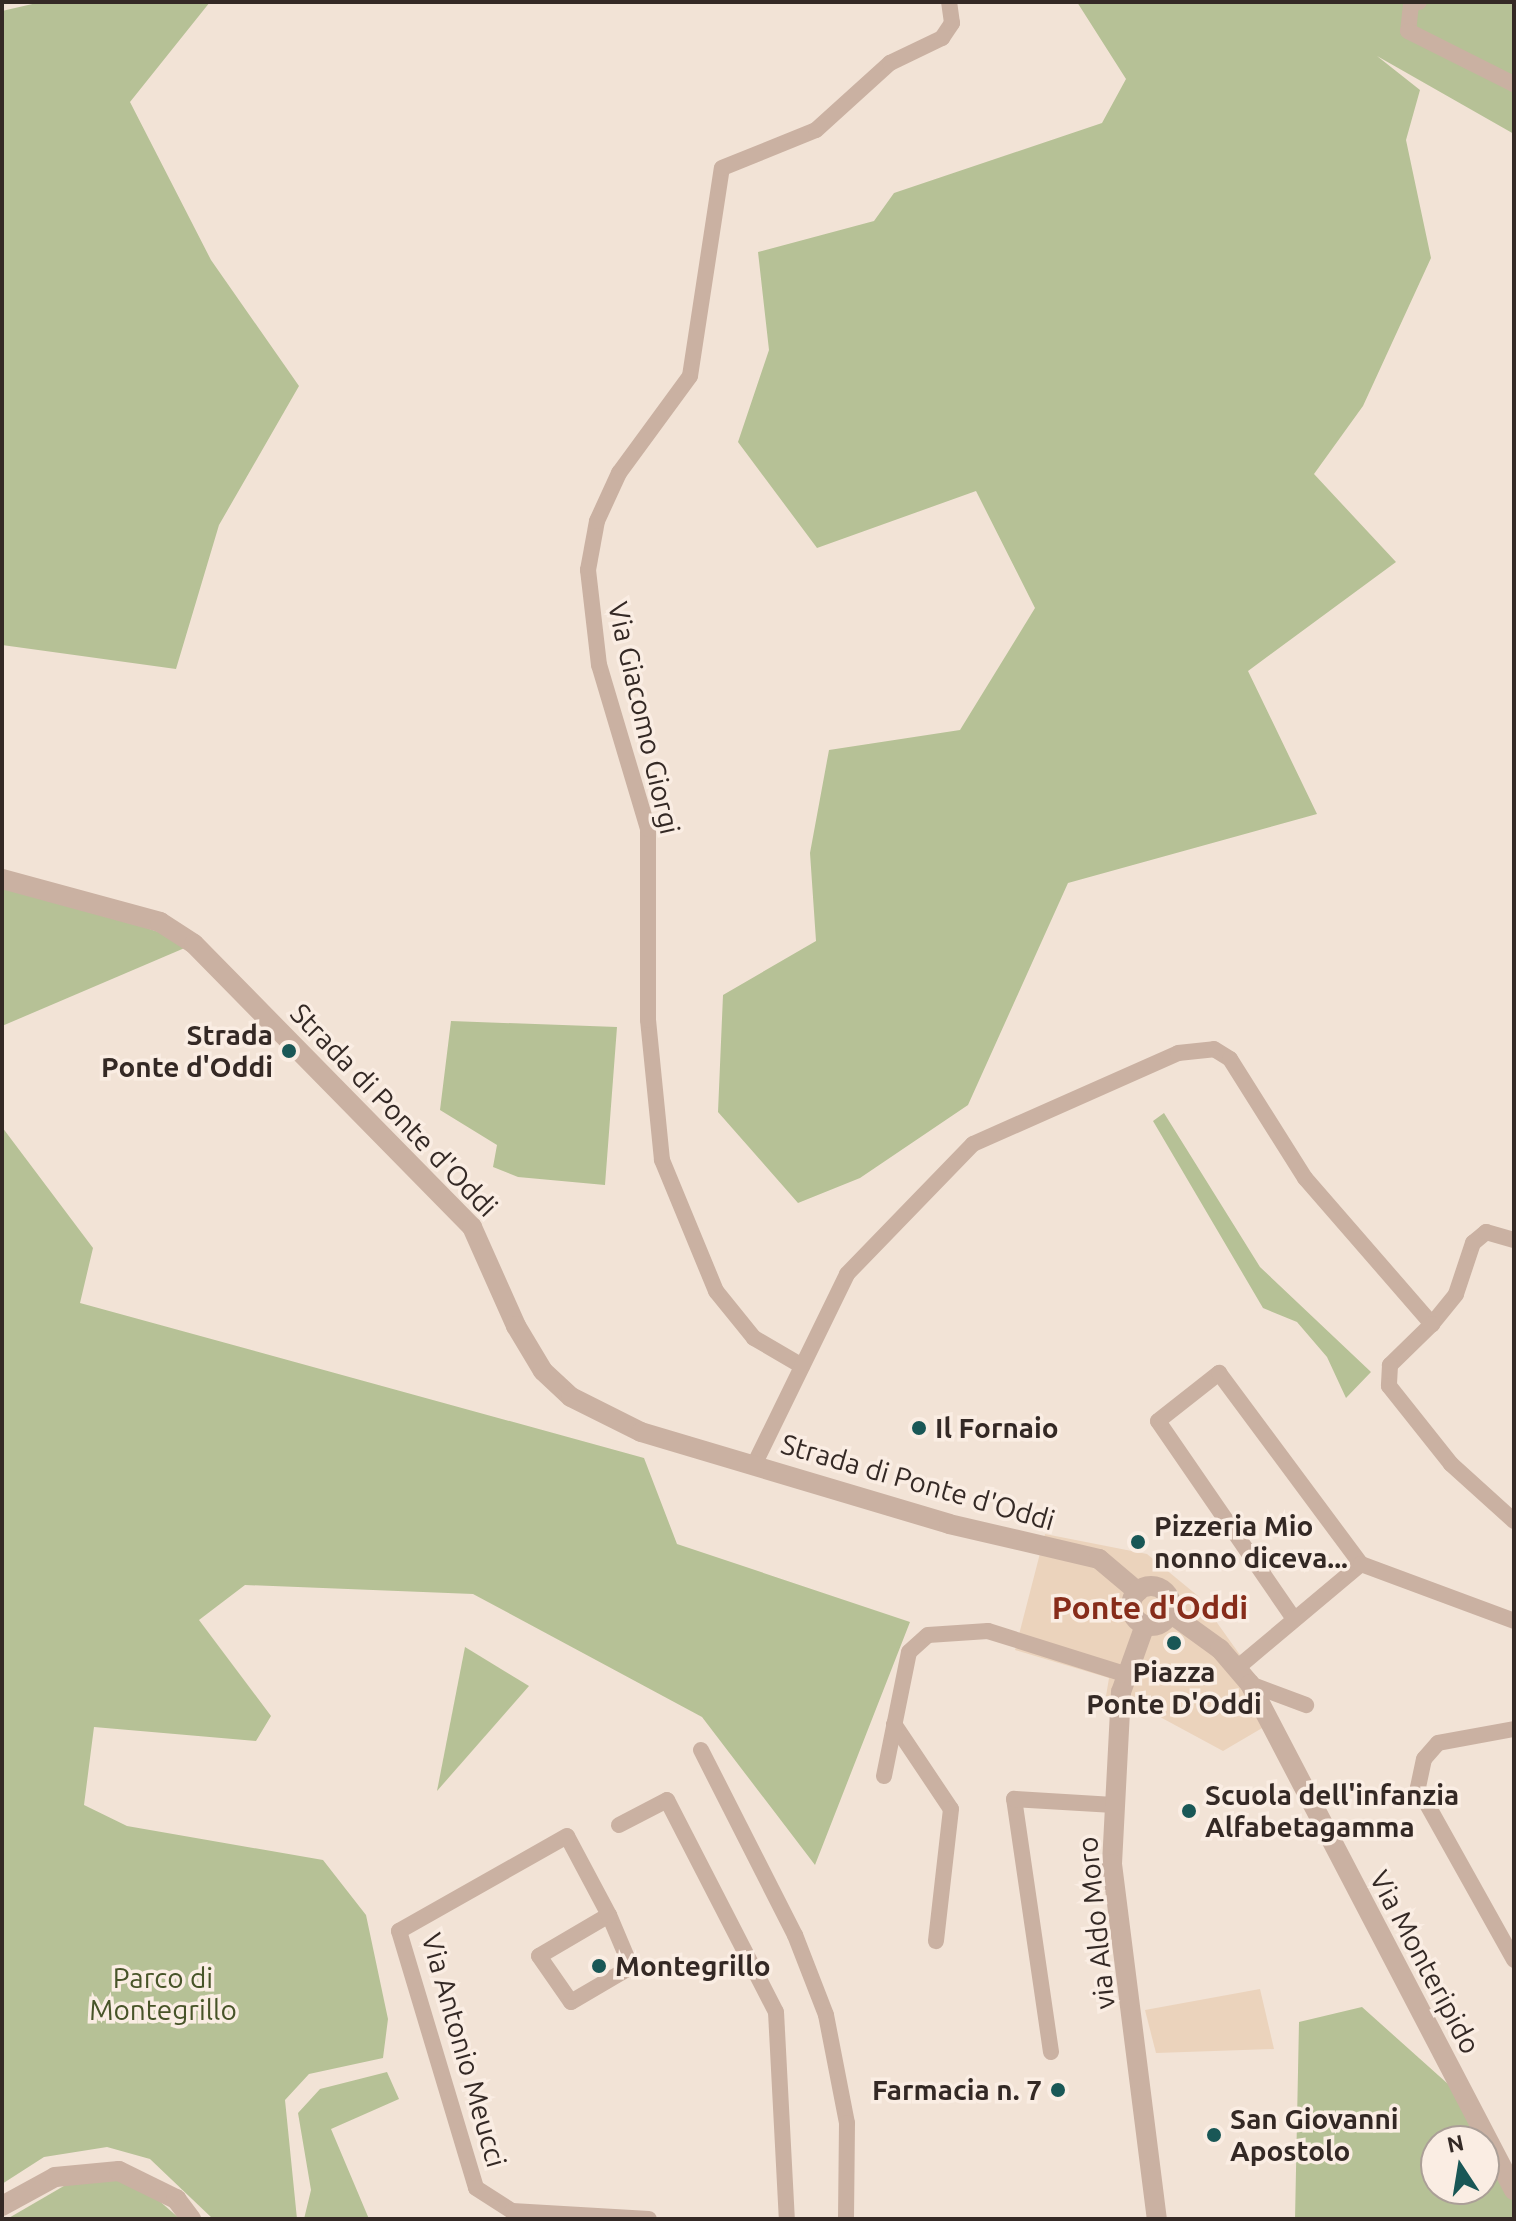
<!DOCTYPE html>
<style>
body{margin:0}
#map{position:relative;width:1516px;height:2221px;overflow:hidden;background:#f2e3d6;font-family:Ubuntu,sans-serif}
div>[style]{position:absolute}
.green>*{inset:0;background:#b6c196}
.plaza>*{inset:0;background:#ebd3bc}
.minor>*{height:16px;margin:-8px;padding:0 8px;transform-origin:8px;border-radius:8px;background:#cab1a2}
.tertiary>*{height:20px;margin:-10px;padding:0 10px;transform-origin:10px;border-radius:10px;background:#cab1a2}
.tertiary>.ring{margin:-10px;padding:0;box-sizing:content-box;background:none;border:20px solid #cab1a2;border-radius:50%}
.dots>*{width:22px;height:22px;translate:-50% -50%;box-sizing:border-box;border:4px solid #faede3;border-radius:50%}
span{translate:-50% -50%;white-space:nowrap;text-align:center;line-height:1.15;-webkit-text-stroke:7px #faede3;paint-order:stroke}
.street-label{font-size:28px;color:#342925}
.poi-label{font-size:28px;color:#342925;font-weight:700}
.right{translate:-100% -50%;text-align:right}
.left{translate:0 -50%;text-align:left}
.park-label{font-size:28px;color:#475428}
.quarter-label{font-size:32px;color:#872c1a;font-weight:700}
.frame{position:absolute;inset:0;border:4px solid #342925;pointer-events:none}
.north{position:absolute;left:1420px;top:2125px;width:80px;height:80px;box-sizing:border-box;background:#faede3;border:2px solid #ab9f97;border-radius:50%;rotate:348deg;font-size:22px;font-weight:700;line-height:32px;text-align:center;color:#342925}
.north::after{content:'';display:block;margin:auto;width:28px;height:36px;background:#195756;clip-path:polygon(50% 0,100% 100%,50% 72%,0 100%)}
</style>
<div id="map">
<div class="green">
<i style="clip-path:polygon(41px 2px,210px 2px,130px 102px,211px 260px,299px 386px,219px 525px,176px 669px,2px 645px,2px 11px)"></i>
<i style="clip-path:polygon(1077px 2px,1514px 2px,1514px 134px,1377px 56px,1420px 90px,1406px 140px,1431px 258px,1363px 406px,1314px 474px,1396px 562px,1248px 671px,1317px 814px,1068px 883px,968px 1105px,860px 1178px,798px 1203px,718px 1112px,723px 995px,816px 941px,810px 853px,829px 750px,960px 730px,1035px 608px,976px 491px,817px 548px,738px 442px,769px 350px,758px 252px,874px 221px,894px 193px,1102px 123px,1126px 79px)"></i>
<i style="clip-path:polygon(2px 879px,194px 944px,2px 1026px)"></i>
<i style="clip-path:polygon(451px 1021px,617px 1027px,605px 1185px,518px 1177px,493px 1167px,497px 1145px,440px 1110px)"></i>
<i style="clip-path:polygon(1164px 1113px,1260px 1267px,1371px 1372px,1346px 1398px,1327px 1357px,1297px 1322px,1263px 1308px,1153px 1121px)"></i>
<i style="clip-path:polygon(2px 1127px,93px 1248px,80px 1303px,644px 1458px,677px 1544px,910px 1622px,815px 1865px,702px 1717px,473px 1594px,245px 1585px,199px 1620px,271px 1716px,256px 1741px,94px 1727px,84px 1805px,127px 1826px,323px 1860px,366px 1915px,388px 2019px,383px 2058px,309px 2074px,285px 2100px,297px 2219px,213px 2219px,150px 2159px,107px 2147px,44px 2157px,2px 2184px)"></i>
<i style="clip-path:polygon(465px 1647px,529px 1686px,437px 1791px)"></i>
<i style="clip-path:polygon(evenodd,1362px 2007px,1467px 2101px,1514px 2196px,1514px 2219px,1295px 2219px,1299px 2022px,1362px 2007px,1436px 2141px,1484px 2141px,1484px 2189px,1436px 2189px,1436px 2141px)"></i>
<i style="clip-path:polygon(387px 2072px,399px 2099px,331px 2129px,369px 2219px,304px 2219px,311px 2190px,298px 2113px,320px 2089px)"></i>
<i style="clip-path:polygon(113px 2179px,148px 2191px,180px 2219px,7px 2219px,69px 2183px)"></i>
</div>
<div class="plaza">
<i style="clip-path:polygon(1045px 1534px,1147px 1554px,1198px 1596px,1255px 1676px,1269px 1724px,1223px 1751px,1136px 1704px,1106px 1696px,1109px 1678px,1015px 1650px)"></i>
<i style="clip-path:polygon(1260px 1989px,1274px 2049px,1156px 2053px,1145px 2010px)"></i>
</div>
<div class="minor">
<i style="left:1419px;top:2px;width:8px;rotate:166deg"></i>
<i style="left:1411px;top:4px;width:27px;rotate:96deg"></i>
<i style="left:1408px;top:31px;width:119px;rotate:26.6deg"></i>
<i style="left:1432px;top:1324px;width:38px;rotate:-51deg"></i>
<i style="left:1456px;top:1294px;width:54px;rotate:-71.6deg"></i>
<i style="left:1473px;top:1243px;width:17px;rotate:-40deg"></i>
<i style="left:1486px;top:1232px;width:29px;rotate:16deg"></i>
<i style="left:802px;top:1366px;width:56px;rotate:-149.7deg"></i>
<i style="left:754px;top:1338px;width:60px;rotate:-129deg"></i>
<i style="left:716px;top:1291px;width:142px;rotate:-112.4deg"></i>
<i style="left:662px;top:1160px;width:141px;rotate:-95.7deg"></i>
<i style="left:648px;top:1020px;width:191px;rotate:-90deg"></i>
<i style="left:648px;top:829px;width:171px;rotate:-106.6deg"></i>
<i style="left:599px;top:665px;width:96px;rotate:-96.6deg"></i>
<i style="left:588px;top:570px;width:50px;rotate:-79.6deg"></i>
<i style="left:597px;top:521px;width:53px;rotate:-65.4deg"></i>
<i style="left:619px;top:473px;width:120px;rotate:-53.8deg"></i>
<i style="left:690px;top:376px;width:210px;rotate:-81.3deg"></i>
<i style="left:722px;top:168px;width:101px;rotate:-22deg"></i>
<i style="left:816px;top:130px;width:100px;rotate:-42.2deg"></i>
<i style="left:890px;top:63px;width:58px;rotate:-25.7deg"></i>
<i style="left:942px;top:38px;width:18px;rotate:-56deg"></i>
<i style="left:952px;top:23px;width:21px;rotate:-98deg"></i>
<i style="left:755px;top:1463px;width:210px;rotate:-64deg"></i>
<i style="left:847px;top:1274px;width:181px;rotate:-45.9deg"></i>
<i style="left:973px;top:1144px;width:224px;rotate:-23.9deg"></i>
<i style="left:1178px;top:1053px;width:36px;rotate:-6deg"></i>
<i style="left:1214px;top:1049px;width:19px;rotate:32deg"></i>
<i style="left:1230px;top:1059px;width:141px;rotate:57.8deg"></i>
<i style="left:1305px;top:1178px;width:194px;rotate:49deg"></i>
<i style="left:1432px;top:1324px;width:59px;rotate:135.7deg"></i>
<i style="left:1390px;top:1365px;width:21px;rotate:93deg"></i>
<i style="left:1389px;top:1386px;width:100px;rotate:51.5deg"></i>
<i style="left:1451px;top:1464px;width:85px;rotate:42.1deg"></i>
<i style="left:1294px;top:1619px;width:240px;rotate:-124.5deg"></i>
<i style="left:1158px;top:1421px;width:78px;rotate:-38.2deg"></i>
<i style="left:1219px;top:1373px;width:238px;rotate:53.4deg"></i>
<i style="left:1237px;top:1668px;width:162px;rotate:-40deg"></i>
<i style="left:1361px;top:1564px;width:163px;rotate:20.4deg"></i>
<i style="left:1250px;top:1684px;width:60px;rotate:20.6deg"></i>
<i style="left:894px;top:1724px;width:102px;rotate:56.2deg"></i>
<i style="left:951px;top:1809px;width:133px;rotate:96.5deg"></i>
<i style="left:1514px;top:1729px;width:77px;rotate:169.6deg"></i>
<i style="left:1438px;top:1743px;width:21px;rotate:131deg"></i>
<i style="left:1424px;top:1759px;width:30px;rotate:102deg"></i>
<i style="left:1418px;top:1788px;width:197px;rotate:60.8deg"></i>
<i style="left:701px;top:1750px;width:208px;rotate:63.1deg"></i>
<i style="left:795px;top:1935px;width:86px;rotate:68.8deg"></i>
<i style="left:826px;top:2015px;width:110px;rotate:79deg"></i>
<i style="left:847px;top:2123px;width:96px;rotate:90.6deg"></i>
<i style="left:884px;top:1776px;width:126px;rotate:-78.6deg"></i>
<i style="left:909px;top:1652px;width:25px;rotate:-42deg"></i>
<i style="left:928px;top:1635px;width:60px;rotate:-3.8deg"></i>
<i style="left:988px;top:1631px;width:143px;rotate:17.5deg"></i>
<i style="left:619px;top:1825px;width:54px;rotate:-27.5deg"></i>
<i style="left:667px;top:1800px;width:238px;rotate:62.8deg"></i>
<i style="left:776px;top:2012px;width:207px;rotate:87deg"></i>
<i style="left:609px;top:1915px;width:81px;rotate:149.6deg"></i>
<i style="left:539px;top:1956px;width:56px;rotate:55.2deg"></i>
<i style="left:571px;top:2002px;width:69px;rotate:-30.3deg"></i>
<i style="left:631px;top:1967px;width:56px;rotate:-112.9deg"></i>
<i style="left:609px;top:1915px;width:89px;rotate:-118deg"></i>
<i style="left:567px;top:1836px;width:193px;rotate:150.5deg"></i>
<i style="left:399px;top:1931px;width:268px;rotate:73.3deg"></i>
<i style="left:476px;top:2188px;width:43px;rotate:32.6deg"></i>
<i style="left:512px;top:2211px;width:137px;rotate:3.3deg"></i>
<i style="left:1051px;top:2052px;width:256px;rotate:-98.3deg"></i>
<i style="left:1014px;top:1799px;width:100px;rotate:3.4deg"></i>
</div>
<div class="tertiary">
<i style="left:2px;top:879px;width:164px;rotate:15.2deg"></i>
<i style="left:160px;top:922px;width:40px;rotate:32.9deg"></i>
<i style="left:194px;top:944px;width:397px;rotate:45.5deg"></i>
<i style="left:472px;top:1227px;width:108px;rotate:66deg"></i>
<i style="left:516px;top:1326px;width:52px;rotate:59deg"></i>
<i style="left:543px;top:1371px;width:38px;rotate:43deg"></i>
<i style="left:571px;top:1397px;width:78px;rotate:26.6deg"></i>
<i style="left:641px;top:1432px;width:321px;rotate:16.6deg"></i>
<i style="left:949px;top:1524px;width:154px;rotate:13.1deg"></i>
<i style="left:1099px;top:1559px;width:51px;rotate:40.2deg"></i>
<i class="ring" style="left:1131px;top:1586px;width:20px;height:20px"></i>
<i style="left:1170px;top:1613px;width:62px;rotate:35.8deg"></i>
<i style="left:1220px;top:1649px;width:46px;rotate:49.4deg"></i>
<i style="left:1250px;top:1684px;width:571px;rotate:62.45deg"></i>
<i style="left:1145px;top:1625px;width:71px;rotate:109.7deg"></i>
<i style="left:1121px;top:1692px;width:172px;rotate:93deg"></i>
<i style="left:1112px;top:1864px;width:358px;rotate:82.8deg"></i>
<i style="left:2px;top:2206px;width:60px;rotate:-28.7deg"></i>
<i style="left:55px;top:2177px;width:64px;rotate:-5.4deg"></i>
<i style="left:119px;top:2171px;width:64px;rotate:26.2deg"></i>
<i style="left:176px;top:2199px;width:25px;rotate:53deg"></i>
</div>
<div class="dots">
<i style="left:289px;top:1051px;background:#195756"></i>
<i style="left:919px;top:1428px;background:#195756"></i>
<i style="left:1138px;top:1542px;background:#195756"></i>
<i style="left:1174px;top:1643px;background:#195756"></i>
<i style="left:1189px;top:1811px;background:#195756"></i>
<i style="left:599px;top:1966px;background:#195756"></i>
<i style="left:1058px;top:2090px;background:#195756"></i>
<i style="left:1214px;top:2135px;background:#195756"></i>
</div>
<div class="street-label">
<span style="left:644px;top:718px;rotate:77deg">Via Giacomo Giorgi</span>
<span style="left:394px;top:1110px;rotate:46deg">Strada di Ponte d'Oddi</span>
<span style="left:918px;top:1482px;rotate:16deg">Strada di Ponte d'Oddi</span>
<span style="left:1096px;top:1923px;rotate:-96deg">via Aldo Moro</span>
<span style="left:1425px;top:1962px;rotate:62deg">Via Monteripido</span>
<span style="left:464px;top:2050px;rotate:74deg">Via Antonio Meucci</span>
</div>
<div class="poi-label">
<span class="right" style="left:273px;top:1051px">Strada<br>Ponte d'Oddi</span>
<span class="left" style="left:935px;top:1428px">Il Fornaio</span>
<span class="left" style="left:1154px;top:1542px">Pizzeria Mio<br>nonno diceva...</span>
<span style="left:1174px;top:1688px">Piazza<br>Ponte D'Oddi</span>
<span class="left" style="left:1205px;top:1811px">Scuola dell'infanzia<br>Alfabetagamma</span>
<span class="left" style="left:615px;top:1966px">Montegrillo</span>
<span class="right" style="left:1042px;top:2090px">Farmacia n. 7</span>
<span class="left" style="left:1230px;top:2135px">San Giovanni<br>Apostolo</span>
</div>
<div class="park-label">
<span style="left:163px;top:1994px">Parco di<br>Montegrillo</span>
</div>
<div class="quarter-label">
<span style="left:1150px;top:1607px">Ponte d'Oddi</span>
</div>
<div class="frame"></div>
<div class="north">N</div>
</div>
